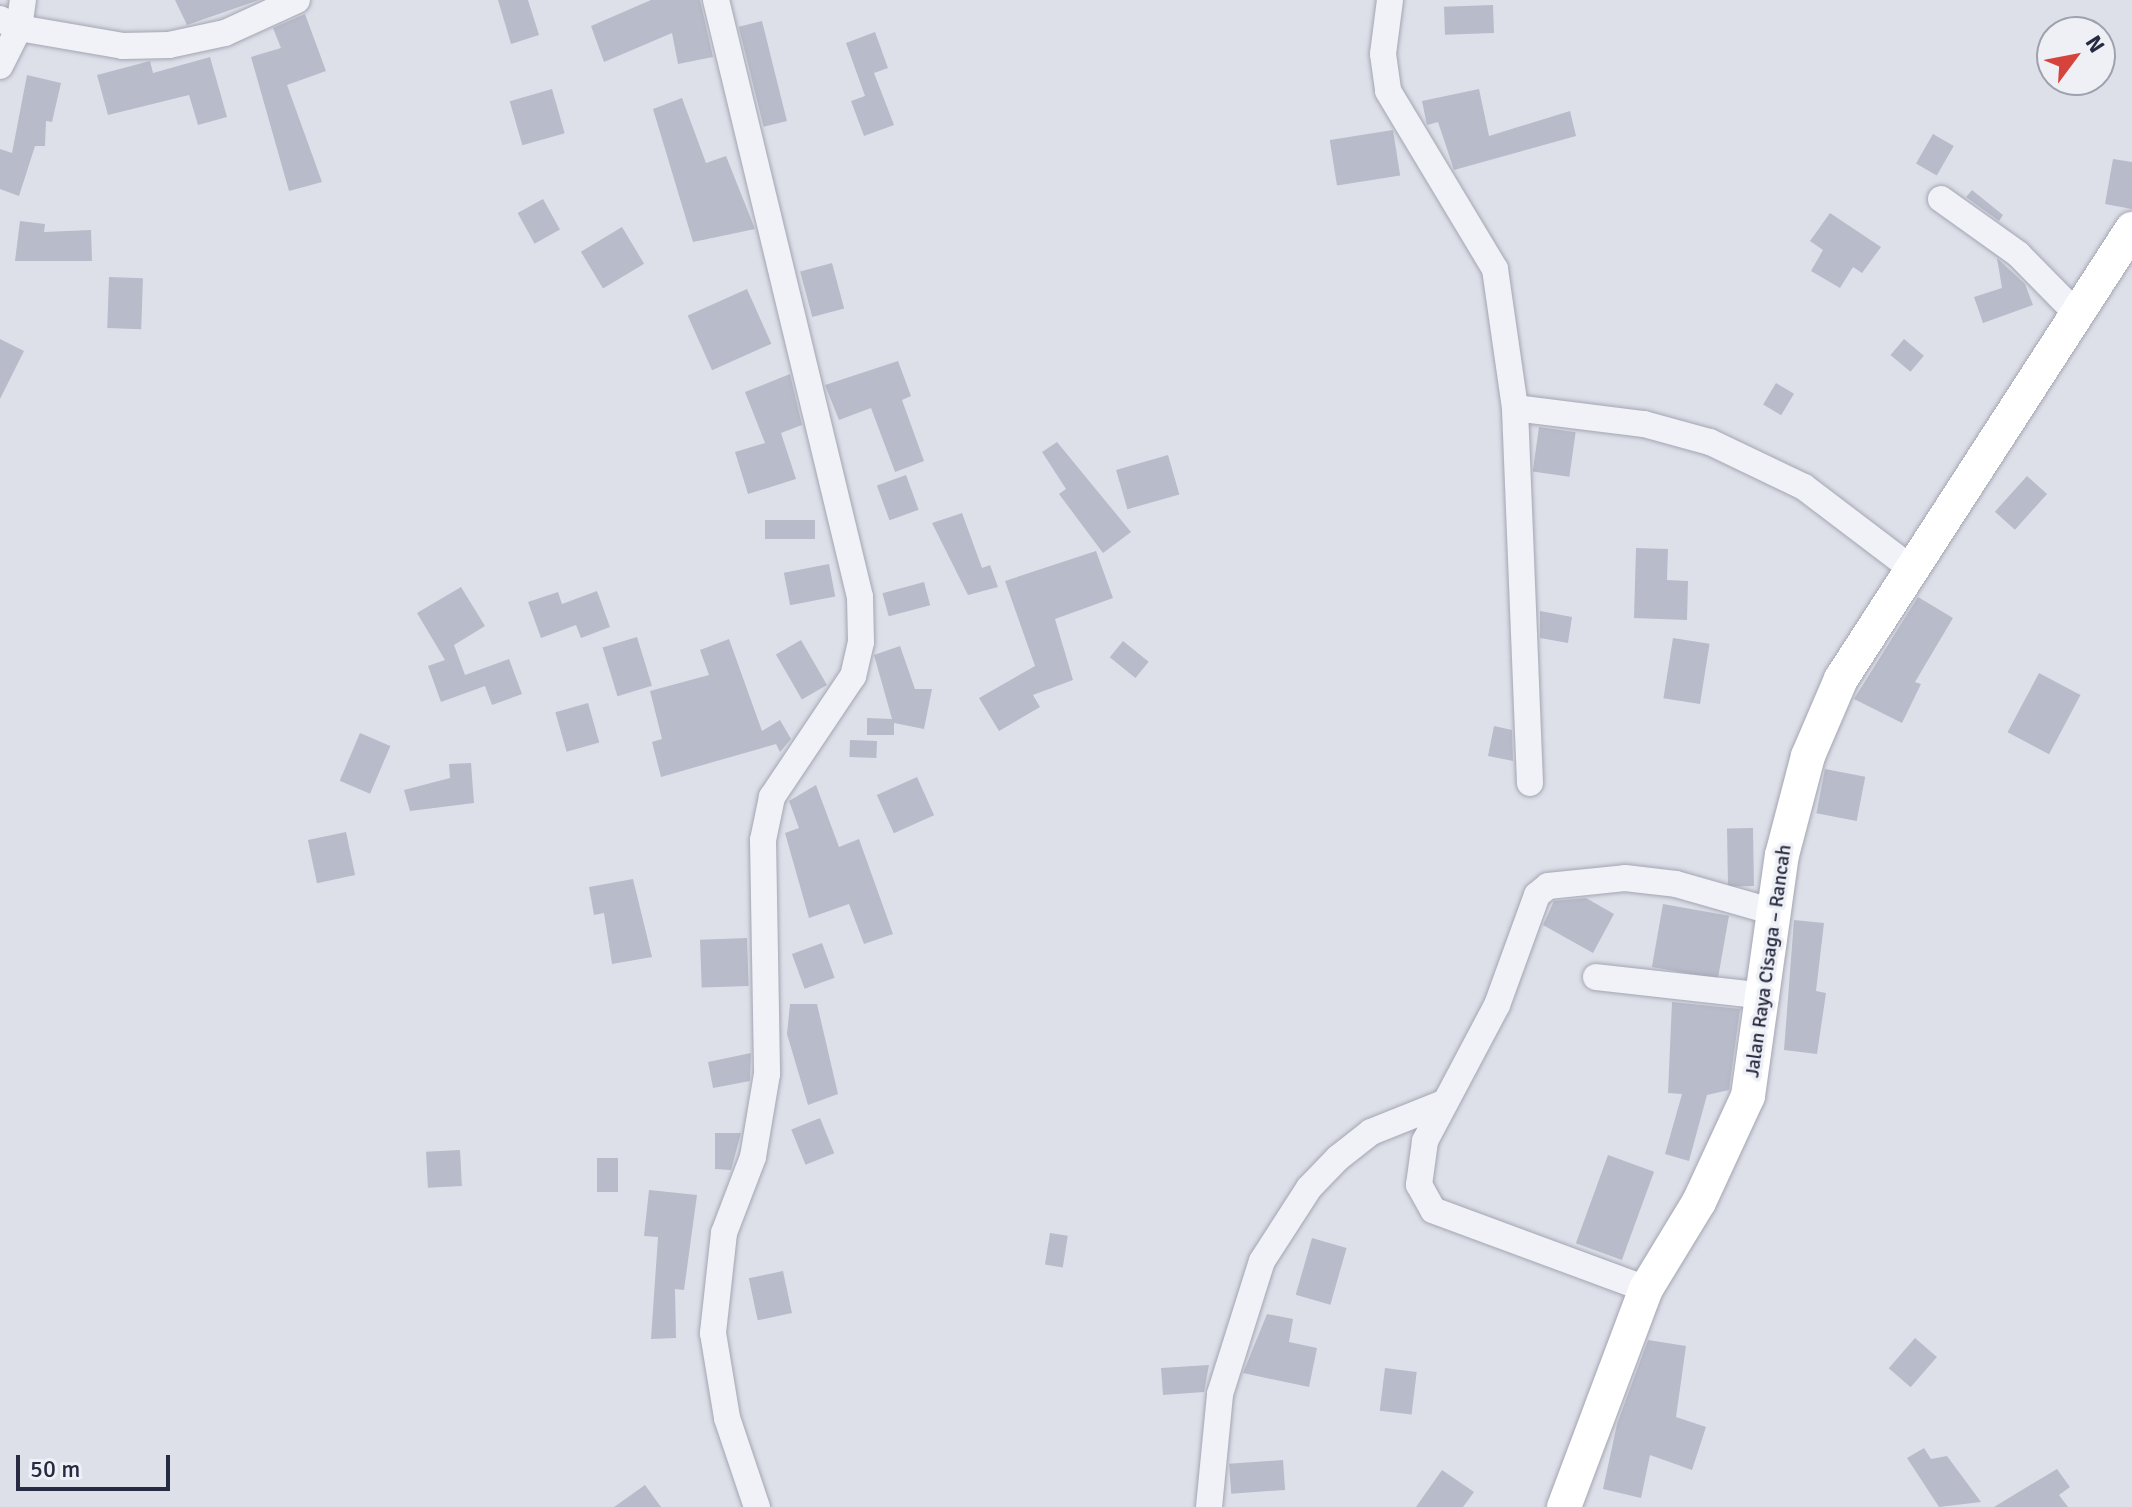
<!DOCTYPE html>
<meta charset="utf-8">
<style>
body{margin:0}
#map{position:relative;width:2132px;height:1507px;overflow:hidden;background:#dee0e9;font-family:Signika,sans-serif}
div>[style]{position:absolute}
.building>*{inset:0;background:#b8bbc9;transform-origin:0 0}
.roads{filter:drop-shadow(0 0 2px #a3a6b3) drop-shadow(0 0 2px #a3a6b3)}
.minor>*{height:26px;margin:-13px;padding:0 13px;transform-origin:13px;border-radius:13px;background:#f1f2f7}
.major>*{height:34px;margin:-17px;padding:0 17px;transform-origin:17px;border-radius:17px;background:#fff}
span{translate:-50% -50%;white-space:nowrap;text-align:center;line-height:1.15;-webkit-text-stroke:7px #eef0f6;paint-order:stroke}
.street-label{font-size:20px;color:#272b41}
.north{position:absolute;left:2036px;top:16px;width:80px;height:80px;box-sizing:border-box;background:#eef0f6;border:2px solid #9ea1ae;border-radius:50%;rotate:58deg;font-size:22px;font-weight:700;line-height:32px;text-align:center;color:#272b41}
.north::after{content:'';display:block;margin:auto;width:28px;height:36px;background:#d5433c;clip-path:polygon(50% 0,100% 100%,50% 72%,0 100%)}
.scale{position:absolute;left:16px;top:1455px;width:154px;height:36px;box-sizing:border-box;border:4px solid #272b41;border-top:0;padding-left:10px;font-size:24px;line-height:28px;white-space:nowrap;color:#272b41;-webkit-text-stroke:6px #eef0f6;paint-order:stroke}
</style>
<div id="map">
<div class="building">
<i style="clip-path:polygon(175px 0,259px 0,187px 25px)"></i>
<i style="clip-path:polygon(498px 0,528px 0,539px 35px,511px 44px)"></i>
<i style="clip-path:polygon(651px 0,700px 0,713px 57px,678px 64px,672px 33px,604px 62px,591px 26px)"></i>
<i style="left:1493px;top:5px;width:28px;height:49px;rotate:88deg"></i>
<i style="clip-path:polygon(305px 14px,326px 71px,287px 85px,322px 182px,289px 191px,251px 57px,281px 48px,273px 28px)"></i>
<i style="left:762px;top:21px;width:103px;height:24px;rotate:76deg"></i>
<i style="clip-path:polygon(875px 32px,888px 68px,874px 73px,894px 125px,864px 136px,851px 101px,865px 96px,846px 43px)"></i>
<i style="clip-path:polygon(210px 57px,227px 117px,198px 125px,189px 95px,108px 115px,97px 75px,150px 61px,153px 73px)"></i>
<i style="clip-path:polygon(27px 75px,61px 83px,52px 122px,46px 121px,45px 146px,35px 146px,19px 196px,0 189px,0 149px,12px 153px)"></i>
<i style="left:552px;top:89px;width:46px;height:44px;rotate:74deg"></i>
<i style="clip-path:polygon(1479px 89px,1489px 136px,1570px 111px,1576px 136px,1454px 170px,1438px 122px,1427px 125px,1422px 101px)"></i>
<i style="clip-path:polygon(682px 98px,706px 163px,726px 156px,755px 229px,693px 242px,653px 109px)"></i>
<i style="left:1393px;top:130px;width:46px;height:64px;rotate:81deg"></i>
<i style="left:1933px;top:134px;width:24px;height:34px;rotate:30deg"></i>
<i style="clip-path:polygon(2113px 159px,2132px 162px,2132px 209px,2105px 204px)"></i>
<i style="clip-path:polygon(1972px 190px,2003px 215px,1999px 221px,1966px 197px)"></i>
<i style="left:543px;top:199px;width:35px;height:29px;rotate:61deg"></i>
<i style="clip-path:polygon(1830px 213px,1881px 247px,1862px 273px,1853px 267px,1840px 288px,1811px 271px,1823px 250px,1810px 241px)"></i>
<i style="clip-path:polygon(20px 221px,45px 224px,44px 232px,91px 230px,92px 261px,15px 261px)"></i>
<i style="left:622px;top:227px;width:43px;height:48px;rotate:59deg"></i>
<i style="clip-path:polygon(1997px 258px,2025px 284px,2033px 305px,1983px 323px,1974px 297px,2002px 288px)"></i>
<i style="left:832px;top:263px;width:47px;height:33px;rotate:75deg"></i>
<i style="left:109px;top:277px;width:34px;height:51px;rotate:2deg"></i>
<i style="left:747px;top:289px;width:60px;height:65px;rotate:66deg"></i>
<i style="clip-path:polygon(0 339px,24px 351px,0 399px)"></i>
<i style="left:1904px;top:339px;width:26px;height:21px;rotate:40deg"></i>
<i style="clip-path:polygon(898px 361px,911px 396px,902px 400px,924px 461px,895px 472px,871px 408px,839px 420px,825px 385px)"></i>
<i style="clip-path:polygon(790px 374px,802px 425px,781px 433px,796px 479px,748px 494px,735px 452px,765px 443px,745px 392px)"></i>
<i style="left:1776px;top:383px;width:21px;height:25px;rotate:31deg"></i>
<i style="left:1539px;top:427px;width:37px;height:45px;rotate:8deg"></i>
<i style="clip-path:polygon(1057px 442px,1131px 532px,1103px 553px,1059px 494px,1066px 489px,1042px 452px)"></i>
<i style="left:1168px;top:455px;width:41px;height:54px;rotate:74deg"></i>
<i style="left:906px;top:475px;width:37px;height:31px;rotate:70deg"></i>
<i style="left:2027px;top:476px;width:27px;height:48px;rotate:42deg"></i>
<i style="clip-path:polygon(962px 513px,982px 568px,990px 565px,998px 587px,968px 595px,932px 523px)"></i>
<i style="left:815px;top:520px;width:19px;height:50px;rotate:90deg"></i>
<i style="clip-path:polygon(1636px 548px,1668px 549px,1667px 580px,1688px 581px,1687px 620px,1634px 618px)"></i>
<i style="clip-path:polygon(1096px 551px,1113px 598px,1055px 619px,1073px 680px,1033px 695px,1040px 707px,999px 731px,979px 698px,1035px 666px,1005px 581px)"></i>
<i style="left:829px;top:564px;width:33px;height:46px;rotate:79deg"></i>
<i style="left:924px;top:582px;width:24px;height:43px;rotate:75deg"></i>
<i style="clip-path:polygon(461px 587px,485px 626px,454px 645px,465px 675px,509px 659px,522px 694px,492px 705px,485px 686px,441px 702px,428px 666px,445px 660px,417px 613px)"></i>
<i style="clip-path:polygon(597px 591px,610px 627px,581px 638px,576px 625px,541px 638px,528px 602px,558px 592px,562px 604px)"></i>
<i style="clip-path:polygon(1918px 597px,1953px 618px,1915px 682px,1921px 684px,1902px 723px,1854px 699px)"></i>
<i style="clip-path:polygon(1540px 611px,1572px 617px,1568px 643px,1540px 638px)"></i>
<i style="left:637px;top:637px;width:51px;height:36px;rotate:73deg"></i>
<i style="left:1673px;top:638px;width:37px;height:61px;rotate:9deg"></i>
<i style="clip-path:polygon(729px 639px,762px 731px,780px 720px,791px 739px,780px 752px,776px 744px,661px 777px,652px 742px,662px 739px,650px 691px,709px 675px,700px 650px)"></i>
<i style="left:801px;top:640px;width:52px;height:29px;rotate:60deg"></i>
<i style="left:1123px;top:641px;width:33px;height:21px;rotate:39deg"></i>
<i style="clip-path:polygon(900px 646px,915px 689px,932px 689px,924px 729px,894px 723px,894px 735px,867px 735px,867px 718px,892px 719px,874px 655px)"></i>
<i style="left:2039px;top:673px;width:47px;height:67px;rotate:28deg"></i>
<i style="left:588px;top:703px;width:41px;height:34px;rotate:74deg"></i>
<i style="clip-path:polygon(1494px 726px,1512px 730px,1513px 761px,1488px 756px)"></i>
<i style="left:360px;top:733px;width:33px;height:52px;rotate:23deg"></i>
<i style="left:850px;top:740px;width:27px;height:17px;rotate:2deg"></i>
<i style="clip-path:polygon(471px 763px,474px 803px,410px 811px,404px 790px,450px 778px,449px 764px)"></i>
<i style="left:1825px;top:769px;width:41px;height:45px;rotate:11deg"></i>
<i style="left:917px;top:777px;width:42px;height:44px;rotate:66deg"></i>
<i style="clip-path:polygon(816px 785px,839px 847px,859px 839px,893px 934px,864px 944px,849px 904px,809px 918px,785px 833px,799px 828px,789px 801px)"></i>
<i style="left:1753px;top:828px;width:58px;height:26px;rotate:89deg"></i>
<i style="left:346px;top:832px;width:44px;height:39px;rotate:78deg"></i>
<i style="clip-path:polygon(633px 879px,652px 957px,612px 964px,604px 913px,594px 915px,589px 887px)"></i>
<i style="clip-path:polygon(1586px 898px,1614px 914px,1593px 953px,1543px 925px,1554px 901px)"></i>
<i style="left:1663px;top:904px;width:67px;height:64px;rotate:10deg"></i>
<i style="clip-path:polygon(1794px 920px,1824px 923px,1816px 991px,1826px 993px,1817px 1054px,1784px 1050px)"></i>
<i style="left:747px;top:938px;width:48px;height:47px;rotate:88deg"></i>
<i style="left:822px;top:943px;width:37px;height:32px;rotate:70deg"></i>
<i style="clip-path:polygon(1672px 1002px,1740px 1009px,1729px 1090px,1707px 1095px,1689px 1161px,1665px 1154px,1682px 1094px,1668px 1093px)"></i>
<i style="clip-path:polygon(790px 1004px,817px 1004px,838px 1094px,808px 1105px,787px 1034px)"></i>
<i style="clip-path:polygon(751px 1053px,750px 1081px,713px 1088px,708px 1062px)"></i>
<i style="left:820px;top:1118px;width:38px;height:31px;rotate:68deg"></i>
<i style="clip-path:polygon(715px 1133px,741px 1133px,731px 1170px,715px 1169px)"></i>
<i style="left:460px;top:1150px;width:36px;height:34px;rotate:87deg"></i>
<i style="left:1608px;top:1155px;width:49px;height:94px;rotate:20deg"></i>
<i style="left:597px;top:1158px;width:21px;height:34px"></i>
<i style="clip-path:polygon(649px 1190px,697px 1195px,684px 1290px,675px 1289px,676px 1338px,651px 1339px,658px 1237px,644px 1236px)"></i>
<i style="left:1050px;top:1233px;width:18px;height:32px;rotate:9deg"></i>
<i style="left:1312px;top:1238px;width:36px;height:59px;rotate:16deg"></i>
<i style="left:783px;top:1271px;width:43px;height:35px;rotate:78deg"></i>
<i style="clip-path:polygon(1267px 1314px,1293px 1319px,1289px 1342px,1317px 1348px,1309px 1387px,1243px 1373px)"></i>
<i style="left:1915px;top:1338px;width:29px;height:40px;rotate:41deg"></i>
<i style="clip-path:polygon(1648px 1340px,1686px 1346px,1676px 1417px,1706px 1427px,1692px 1470px,1650px 1455px,1641px 1498px,1603px 1489px,1617px 1424px)"></i>
<i style="clip-path:polygon(1209px 1365px,1204px 1392px,1163px 1395px,1161px 1368px)"></i>
<i style="left:1385px;top:1368px;width:32px;height:43px;rotate:7deg"></i>
<i style="clip-path:polygon(1924px 1448px,1931px 1459px,1947px 1456px,1981px 1502px,1939px 1507px,1907px 1458px)"></i>
<i style="left:1283px;top:1460px;width:30px;height:54px;rotate:86deg"></i>
<i style="clip-path:polygon(2057px 1469px,2070px 1487px,2059px 1495px,2068px 1507px,1994px 1507px)"></i>
<i style="clip-path:polygon(1442px 1470px,1474px 1492px,1463px 1507px,1416px 1507px)"></i>
<i style="clip-path:polygon(645px 1485px,661px 1507px,614px 1507px)"></i>
</div>
<div class="roads">
<div class="minor">
<i style="left:716px;top:0;width:614px;rotate:76.44deg"></i>
<i style="left:860px;top:597px;width:45px;rotate:88.7deg"></i>
<i style="left:861px;top:642px;width:35px;rotate:103deg"></i>
<i style="left:853px;top:676px;width:146px;rotate:123.8deg"></i>
<i style="left:772px;top:797px;width:44px;rotate:101.8deg"></i>
<i style="left:763px;top:840px;width:234px;rotate:89deg"></i>
<i style="left:767px;top:1074px;width:84px;rotate:99.6deg"></i>
<i style="left:753px;top:1157px;width:81px;rotate:110.9deg"></i>
<i style="left:724px;top:1233px;width:101px;rotate:96.3deg"></i>
<i style="left:713px;top:1333px;width:86px;rotate:80.6deg"></i>
<i style="left:727px;top:1418px;width:94px;rotate:71.4deg"></i>
<i style="left:1390px;top:0;width:54px;rotate:97.4deg"></i>
<i style="left:1383px;top:54px;width:37px;rotate:82deg"></i>
<i style="left:1388px;top:91px;width:208px;rotate:59deg"></i>
<i style="left:1495px;top:269px;width:140px;rotate:81.8deg"></i>
<i style="left:0;top:19px;width:21px;rotate:25deg"></i>
<i style="left:19px;top:28px;width:28px;rotate:-82deg"></i>
<i style="left:0;top:66px;width:42px;rotate:-63.4deg"></i>
<i style="left:19px;top:28px;width:106px;rotate:9.8deg"></i>
<i style="left:123px;top:46px;width:46px;rotate:-1.2deg"></i>
<i style="left:169px;top:45px;width:57px;rotate:-12.1deg"></i>
<i style="left:225px;top:33px;width:79px;rotate:-24.6deg"></i>
<i style="left:1941px;top:199px;width:95px;rotate:35.5deg"></i>
<i style="left:2018px;top:254px;width:83px;rotate:45.5deg"></i>
<i style="left:1530px;top:783px;width:375px;rotate:-92.3deg"></i>
<i style="left:1515px;top:408px;width:130px;rotate:7.1deg"></i>
<i style="left:1644px;top:424px;width:68px;rotate:15.3deg"></i>
<i style="left:1710px;top:442px;width:104px;rotate:25.6deg"></i>
<i style="left:1804px;top:487px;width:136px;rotate:37.2deg"></i>
<i style="left:1596px;top:977px;width:171px;rotate:6.4deg"></i>
<i style="left:1646px;top:1289px;width:227px;rotate:-159.7deg"></i>
<i style="left:1433px;top:1210px;width:29px;rotate:-119deg"></i>
<i style="left:1419px;top:1185px;width:44px;rotate:-82.2deg"></i>
<i style="left:1425px;top:1141px;width:154px;rotate:-62.1deg"></i>
<i style="left:1497px;top:1005px;width:117px;rotate:-70deg"></i>
<i style="left:1537px;top:895px;width:14px;rotate:-39deg"></i>
<i style="left:1548px;top:886px;width:77px;rotate:-5.9deg"></i>
<i style="left:1625px;top:878px;width:51px;rotate:6.7deg"></i>
<i style="left:1676px;top:884px;width:102px;rotate:15.9deg"></i>
<i style="left:1209px;top:1507px;width:114px;rotate:-84.4deg"></i>
<i style="left:1220px;top:1394px;width:139px;rotate:-72.5deg"></i>
<i style="left:1262px;top:1261px;width:87px;rotate:-57.2deg"></i>
<i style="left:1309px;top:1188px;width:42px;rotate:-46deg"></i>
<i style="left:1338px;top:1158px;width:42px;rotate:-38.2deg"></i>
<i style="left:1371px;top:1132px;width:75px;rotate:-21.8deg"></i>
</div>
<div class="major">
<i style="left:1564px;top:1507px;width:233px;rotate:-69.4deg"></i>
<i style="left:1646px;top:1289px;width:102px;rotate:-58.7deg"></i>
<i style="left:1699px;top:1202px;width:117px;rotate:-65.2deg"></i>
<i style="left:1748px;top:1096px;width:243px;rotate:-82deg"></i>
<i style="left:1782px;top:855px;width:102px;rotate:-75.3deg"></i>
<i style="left:1808px;top:756px;width:84px;rotate:-66.8deg"></i>
<i style="left:1841px;top:679px;width:536px;rotate:-57.11deg"></i>
</div>
</div>
<div class="street-label">
<span style="left:1768px;top:961px;rotate:-82deg">Jalan Raya Cisaga – Rancah</span>
</div>
<div class="north">N</div>
<div class="scale">50 m</div>
</div>
